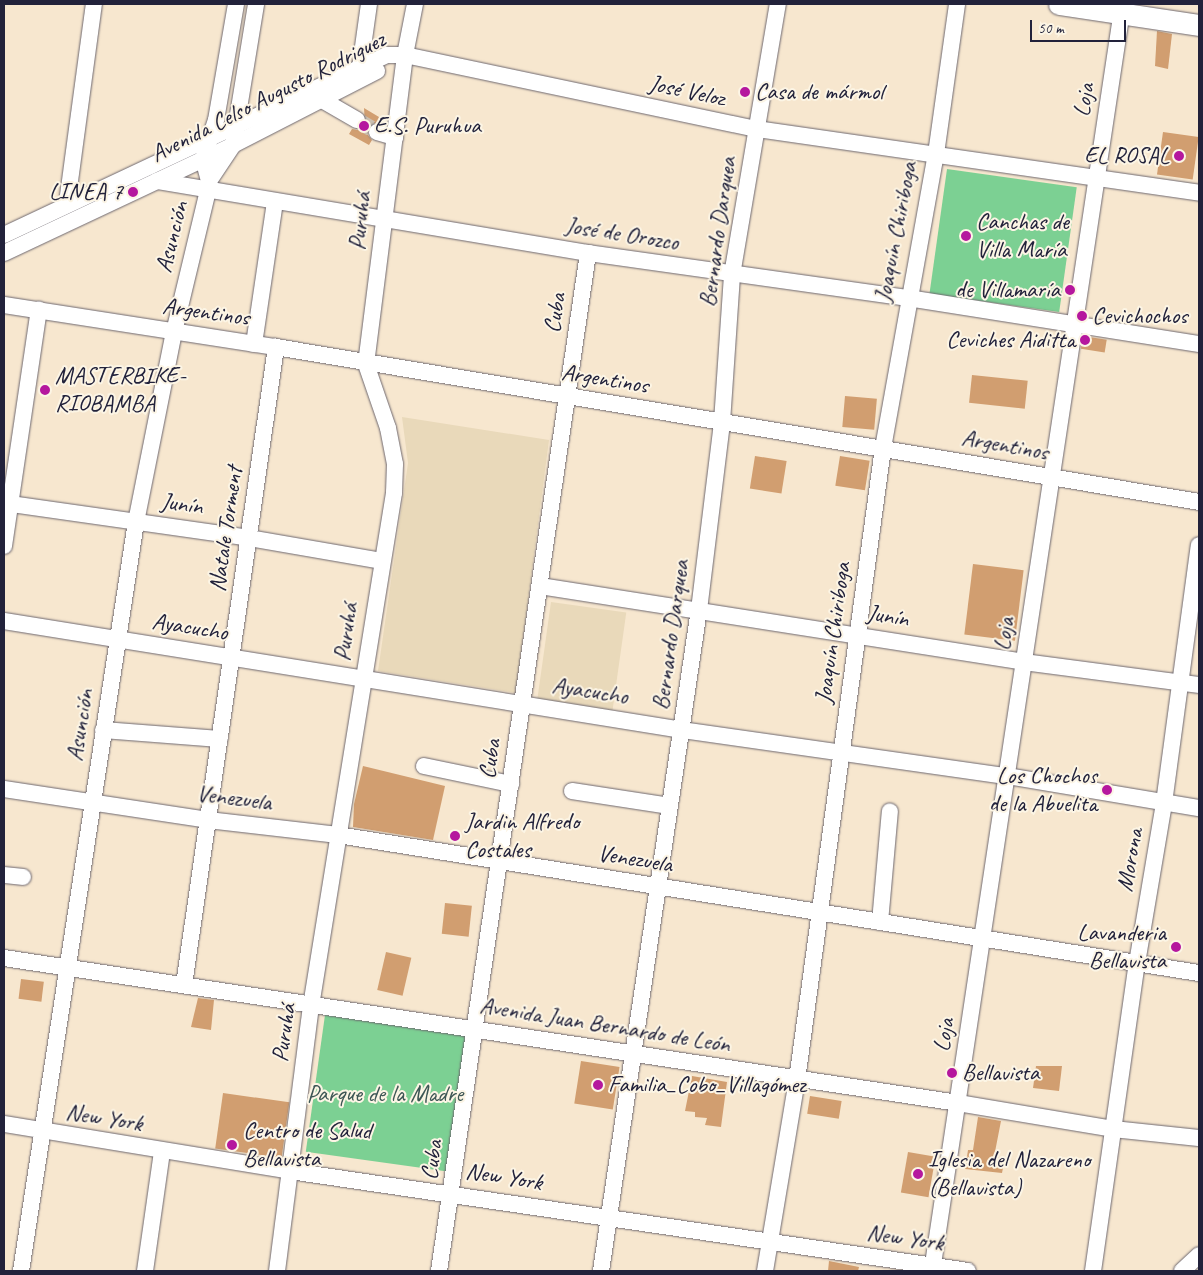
<!DOCTYPE html>
<meta charset="utf-8">
<style>
body{margin:0}
#map{position:relative;width:1203px;height:1275px;overflow:hidden;background:#f7e7cf;font-family:Caveat,sans-serif}
div>[style]{position:absolute}
.built>*{inset:0;background:#e9d9ba;transform-origin:0 0}
.green>*{inset:0;background:#7cd093;transform-origin:0 0}
.building>*{inset:0;background:#d19e70;transform-origin:0 0}
.minor-tunnel>*{height:16px;margin-top:-8px;transform-origin:0;background:repeating-linear-gradient(90deg,#ccc0b1 0 16px,transparent 0 24px)}
.roads{filter:drop-shadow(0 0 1px #6d676f) drop-shadow(0 0 1px #6d676f)}
.minor>*{height:16px;margin:-8px;padding:0 8px;transform-origin:8px;border-radius:8px;background:#fff}
.major>*{height:21px;margin:-10.5px;padding:0 10.5px;transform-origin:10.5px;border-radius:10.5px;background:#fff}
.dots>*{width:14px;height:14px;translate:-50% -50%;box-sizing:border-box;border:2px solid #fcf5e5;border-radius:50%}
span{translate:-50% -50%;white-space:nowrap;text-align:center;line-height:1.15;-webkit-text-stroke:4px #fcf5e5;paint-order:stroke}
.street-label{font-size:24px;color:#22223b}
.poi-label{font-size:24px;color:#22223b}
.left{translate:0 -50%;text-align:left}
.right{translate:-100% -50%;text-align:right}
.park-label{font-size:24px;color:#3d5655}
.frame{position:absolute;inset:0;border:5px solid #22223b;pointer-events:none}
.scale{position:absolute;left:1030px;top:20px;width:96px;height:22px;box-sizing:border-box;border:2px solid #22223b;border-top:0;padding-left:6px;font-size:15px;line-height:18px;white-space:nowrap;color:#22223b;-webkit-text-stroke:4px #fcf5e5;paint-order:stroke}
</style>
<div id="map">
<div class="built">
<i style="clip-path:polygon(402px 417px,549px 440px,516px 693px,378px 671px,408px 463px)"></i>
<i style="left:551px;top:602px;width:76px;height:99px;rotate:8deg"></i>
</div>
<div class="green">
<i style="left:947px;top:169px;width:131px;height:126px;rotate:8deg"></i>
<i style="left:325px;top:1015px;width:143px;height:138px;rotate:8deg"></i>
</div>
<div class="building">
<i style="clip-path:polygon(1157px 31px,1172px 34px,1168px 69px,1155px 66px)"></i>
<i style="clip-path:polygon(364px 108px,384px 120px,370px 125px,367px 134px,372px 140px,369px 145px,349px 134px,352px 129px,358px 130px,365px 125px)"></i>
<i style="left:1163px;top:132px;width:36px;height:43px;rotate:8deg"></i>
<i style="left:1083px;top:336px;width:24px;height:13px;rotate:9deg"></i>
<i style="left:972px;top:375px;width:56px;height:28px;rotate:6deg"></i>
<i style="left:845px;top:396px;width:32px;height:31px;rotate:5deg"></i>
<i style="left:755px;top:456px;width:32px;height:33px;rotate:9deg"></i>
<i style="left:840px;top:456px;width:30px;height:30px;rotate:9deg"></i>
<i style="left:973px;top:564px;width:51px;height:71px;rotate:7deg"></i>
<i style="clip-path:polygon(363px 766px,445px 786px,433px 840px,353px 827px,354px 804px)"></i>
<i style="left:445px;top:903px;width:27px;height:31px;rotate:6deg"></i>
<i style="left:386px;top:952px;width:26px;height:39px;rotate:13deg"></i>
<i style="left:21px;top:979px;width:23px;height:20px;rotate:7deg"></i>
<i style="clip-path:polygon(198px 998px,214px 1000px,211px 1030px,191px 1027px)"></i>
<i style="left:581px;top:1061px;width:39px;height:43px;rotate:9deg"></i>
<i style="clip-path:polygon(1036px 1066px,1062px 1066px,1059px 1091px,1033px 1088px)"></i>
<i style="clip-path:polygon(692px 1076px,727px 1082px,721px 1127px,705px 1125px,707px 1118px,695px 1117px,695px 1112px,685px 1111px)"></i>
<i style="left:223px;top:1093px;width:67px;height:56px;rotate:8deg"></i>
<i style="left:810px;top:1096px;width:32px;height:18px;rotate:9deg"></i>
<i style="clip-path:polygon(978px 1117px,1001px 1121px,994px 1157px,1005px 1158px,1002px 1173px,965px 1169px,968px 1150px,973px 1150px)"></i>
<i style="left:908px;top:1152px;width:28px;height:41px;rotate:10deg"></i>
<i style="clip-path:polygon(829px 1261px,859px 1267px,858px 1271px,828px 1271px)"></i>
</div>
<div class="minor-tunnel">
<i style="left:357px;top:120px;width:23px;rotate:31deg"></i>
</div>
<div class="roads">
<div class="minor">
<i style="left:360px;top:68px;width:65px;rotate:-82deg"></i>
<i style="left:324px;top:101px;width:38px;rotate:30deg"></i>
<i style="left:377px;top:132px;width:19px;rotate:16deg"></i>
<i style="left:157px;top:181px;width:437px;rotate:9.5deg"></i>
<i style="left:588px;top:253px;width:323px;rotate:8deg"></i>
<i style="left:908px;top:298px;width:295px;rotate:9deg"></i>
<i style="left:209px;top:181px;width:43px;rotate:-56.3deg"></i>
<i style="left:233px;top:145px;width:143px;rotate:-80.7deg"></i>
<i style="left:67px;top:203px;width:201px;rotate:-82.3deg"></i>
<i style="left:4px;top:235px;width:423px;rotate:-25.2deg"></i>
<i style="left:387px;top:55px;width:18px"></i>
<i style="left:405px;top:55px;width:360px;rotate:11.9deg"></i>
<i style="left:757px;top:129px;width:447px;rotate:8.2deg"></i>
<i style="left:4px;top:253px;width:253px;rotate:-25.2deg"></i>
<i style="left:233px;top:145px;width:162px;rotate:-27.2deg"></i>
<i style="left:4px;top:305px;width:275px;rotate:8.8deg"></i>
<i style="left:276px;top:347px;width:936px;rotate:9.53deg"></i>
<i style="left:254px;top:344px;width:144px;rotate:-81.6deg"></i>
<i style="left:4px;top:503px;width:247px;rotate:8.1deg"></i>
<i style="left:249px;top:538px;width:135px;rotate:9.8deg"></i>
<i style="left:4px;top:546px;width:239px;rotate:-81.6deg"></i>
<i style="left:540px;top:586px;width:490px;rotate:8.9deg"></i>
<i style="left:1024px;top:662px;width:177px;rotate:7.5deg"></i>
<i style="left:4px;top:621px;width:687px;rotate:9.13deg"></i>
<i style="left:682px;top:730px;width:328px;rotate:8.1deg"></i>
<i style="left:1007px;top:776px;width:195px;rotate:9.5deg"></i>
<i style="left:103px;top:730px;width:117px;rotate:4.4deg"></i>
<i style="left:424px;top:766px;width:89px;rotate:11.7deg"></i>
<i style="left:4px;top:789px;width:206px;rotate:8.6deg"></i>
<i style="left:208px;top:820px;width:131px;rotate:6.6deg"></i>
<i style="left:338px;top:835px;width:872px;rotate:9.11deg"></i>
<i style="left:572px;top:791px;width:99px;rotate:8.7deg"></i>
<i style="left:4px;top:875px;width:19px;rotate:6deg"></i>
<i style="left:880px;top:922px;width:111px;rotate:-84.9deg"></i>
<i style="left:4px;top:958px;width:965px;rotate:8.64deg"></i>
<i style="left:958px;top:1103px;width:157px;rotate:9.5deg"></i>
<i style="left:1113px;top:1129px;width:86px;rotate:6deg"></i>
<i style="left:184px;top:985px;width:645px;rotate:-81.79deg"></i>
<i style="left:4px;top:1124px;width:290px;rotate:9.3deg"></i>
<i style="left:290px;top:1171px;width:685px;rotate:8.39deg"></i>
<i style="left:21px;top:1271px;width:758px;rotate:-81.27deg"></i>
<i style="left:136px;top:522px;width:194px;rotate:-78.7deg"></i>
<i style="left:174px;top:332px;width:146px;rotate:-76.5deg"></i>
<i style="left:208px;top:190px;width:9px;rotate:-84deg"></i>
<i style="left:209px;top:181px;width:23px;rotate:-105deg"></i>
<i style="left:203px;top:159px;width:41px;rotate:-71.6deg"></i>
<i style="left:216px;top:120px;width:118px;rotate:-80.2deg"></i>
<i style="left:145px;top:1271px;width:121px;rotate:-81.9deg"></i>
<i style="left:277px;top:1271px;width:267px;rotate:-82.7deg"></i>
<i style="left:311px;top:1006px;width:520px;rotate:-80.81deg"></i>
<i style="left:394px;top:493px;width:29px;rotate:-88deg"></i>
<i style="left:395px;top:464px;width:37px;rotate:-101deg"></i>
<i style="left:388px;top:428px;width:68px;rotate:-109deg"></i>
<i style="left:366px;top:364px;width:311px;rotate:-82.8deg"></i>
<i style="left:405px;top:55px;width:52px;rotate:-78.9deg"></i>
<i style="left:439px;top:1271px;width:1029px;rotate:-81.67deg"></i>
<i style="left:601px;top:1271px;width:668px;rotate:-81.57deg"></i>
<i style="left:699px;top:610px;width:189px;rotate:-83deg"></i>
<i style="left:722px;top:422px;width:147px;rotate:-86.1deg"></i>
<i style="left:732px;top:275px;width:275px;rotate:-80.4deg"></i>
<i style="left:765px;top:1271px;width:194px;rotate:-80.5deg"></i>
<i style="left:797px;top:1080px;width:638px;rotate:-82.25deg"></i>
<i style="left:883px;top:448px;width:299px;rotate:-79.8deg"></i>
<i style="left:936px;top:154px;width:151px;rotate:-82deg"></i>
<i style="left:932px;top:1271px;width:1281px;rotate:-81.43deg"></i>
<i style="left:1093px;top:1271px;width:311px;rotate:-81.9deg"></i>
<i style="left:1137px;top:963px;width:162px;rotate:-80.4deg"></i>
<i style="left:1164px;top:803px;width:260px;rotate:-82.3deg"></i>
<i style="left:1182px;top:1271px;width:23px;rotate:-43deg"></i>
</div>
<div class="major">
<i style="left:1059px;top:4px;width:142px;rotate:8.5deg"></i>
</div>
</div>
<div class="dots">
<i style="left:745px;top:92px;background:#b5179e"></i>
<i style="left:364px;top:126px;background:#b5179e"></i>
<i style="left:1179px;top:156px;background:#b5179e"></i>
<i style="left:133px;top:192px;background:#b5179e"></i>
<i style="left:966px;top:236px;background:#b5179e"></i>
<i style="left:1070px;top:290px;background:#b5179e"></i>
<i style="left:1082px;top:316px;background:#b5179e"></i>
<i style="left:1085px;top:340px;background:#b5179e"></i>
<i style="left:45px;top:390px;background:#b5179e"></i>
<i style="left:1107px;top:790px;background:#b5179e"></i>
<i style="left:455px;top:836px;background:#b5179e"></i>
<i style="left:1176px;top:947px;background:#b5179e"></i>
<i style="left:952px;top:1073px;background:#b5179e"></i>
<i style="left:598px;top:1085px;background:#b5179e"></i>
<i style="left:232px;top:1145px;background:#b5179e"></i>
<i style="left:918px;top:1174px;background:#b5179e"></i>
</div>
<div class="street-label">
<span style="left:687px;top:91px;rotate:12deg">José Veloz</span>
<span style="left:268px;top:97px;rotate:-27deg">Avenida Celso Augusto Rodriguez</span>
<span style="left:1084px;top:100px;rotate:-81deg">Loja</span>
<span style="left:360px;top:221px;rotate:-83deg">Puruhá</span>
<span style="left:718px;top:232px;rotate:-82deg">Bernardo Darquea</span>
<span style="left:896px;top:232px;rotate:-79deg">Joaquín Chiriboga</span>
<span style="left:622px;top:234px;rotate:9deg">José de Orozco</span>
<span style="left:172px;top:237px;rotate:-76deg">Asunción</span>
<span style="left:206px;top:312px;rotate:8deg">Argentinos</span>
<span style="left:555px;top:313px;rotate:-81deg">Cuba</span>
<span style="left:605px;top:379px;rotate:9deg">Argentinos</span>
<span style="left:1005px;top:445px;rotate:10deg">Argentinos</span>
<span style="left:182px;top:504px;rotate:8deg">Junín</span>
<span style="left:226px;top:529px;rotate:-82deg">Natale Torment</span>
<span style="left:888px;top:616px;rotate:9deg">Junín</span>
<span style="left:190px;top:627px;rotate:9deg">Ayacucho</span>
<span style="left:346px;top:632px;rotate:-81deg">Puruhá</span>
<span style="left:833px;top:633px;rotate:-82deg">Joaquín Chiriboga</span>
<span style="left:1004px;top:634px;rotate:-82deg">Loja</span>
<span style="left:671px;top:635px;rotate:-82deg">Bernardo Darquea</span>
<span style="left:590px;top:691px;rotate:9deg">Ayacucho</span>
<span style="left:80px;top:725px;rotate:-81deg">Asunción</span>
<span style="left:490px;top:759px;rotate:-81deg">Cuba</span>
<span style="left:234px;top:798px;rotate:7deg">Venezuela</span>
<span style="left:635px;top:859px;rotate:9deg">Venezuela</span>
<span style="left:1130px;top:860px;rotate:-80deg">Morona</span>
<span style="left:605px;top:1025px;rotate:9deg">Avenida Juan Bernardo de León</span>
<span style="left:284px;top:1033px;rotate:-82deg">Puruhá</span>
<span style="left:944px;top:1035px;rotate:-81deg">Loja</span>
<span style="left:104px;top:1118px;rotate:9deg">New York</span>
<span style="left:432px;top:1160px;rotate:-82deg">Cuba</span>
<span style="left:504px;top:1177px;rotate:9deg">New York</span>
<span style="left:905px;top:1238px;rotate:8deg">New York</span>
</div>
<div class="poi-label">
<span class="left" style="left:755px;top:92px">Casa de mármol</span>
<span class="left" style="left:374px;top:126px">E.S. Puruhua</span>
<span class="right" style="left:1169px;top:156px">EL ROSAL</span>
<span class="right" style="left:123px;top:192px">LINEA 7</span>
<span class="left" style="left:976px;top:236px">Canchas de<br>Villa María</span>
<span class="right" style="left:1060px;top:290px">de Villamaría</span>
<span class="left" style="left:1092px;top:316px">Cevichochos</span>
<span class="right" style="left:1075px;top:340px">Ceviches Aiditta</span>
<span class="left" style="left:55px;top:390px">MASTERBIKE-<br>RIOBAMBA</span>
<span class="right" style="left:1097px;top:790px">Los Chochos<br>de la Abuelita</span>
<span class="left" style="left:465px;top:836px">Jardin Alfredo<br>Costales</span>
<span class="right" style="left:1166px;top:947px">Lavanderia<br>Bellavista</span>
<span class="left" style="left:962px;top:1073px">Bellavista</span>
<span class="left" style="left:608px;top:1085px">Familia_Cobo_Villagómez</span>
<span class="left" style="left:243px;top:1145px">Centro de Salud<br>Bellavista</span>
<span class="left" style="left:928px;top:1174px">Iglesia del Nazareno<br>(Bellavista)</span>
</div>
<div class="park-label">
<span style="left:385px;top:1094px">Parque de la Madre</span>
</div>
<div class="frame"></div>
<div class="scale">50 m</div>
</div>
